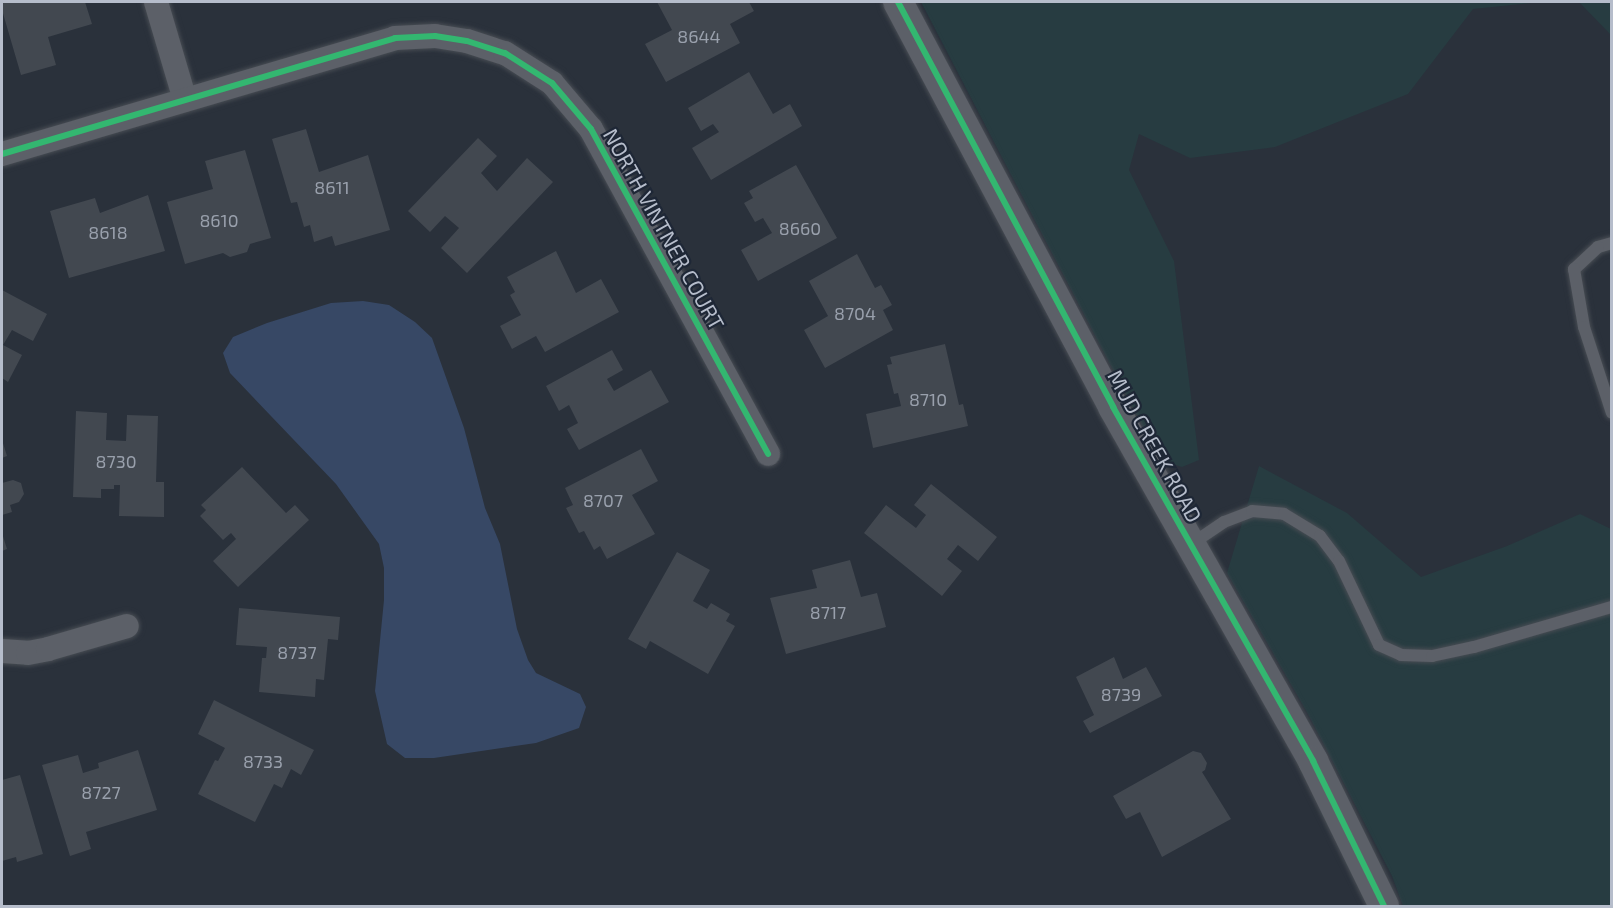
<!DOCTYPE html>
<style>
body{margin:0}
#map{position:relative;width:1613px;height:908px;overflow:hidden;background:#2a313b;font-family:"Exo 2",sans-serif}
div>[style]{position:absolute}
.green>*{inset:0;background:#273c41}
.water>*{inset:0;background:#374865}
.building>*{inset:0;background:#424850}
.roads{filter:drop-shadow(0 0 2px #474c53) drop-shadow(0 0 2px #474c53)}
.service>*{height:12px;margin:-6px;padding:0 6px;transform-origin:6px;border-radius:6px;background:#5c6068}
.minor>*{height:24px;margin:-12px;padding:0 12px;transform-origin:12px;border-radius:12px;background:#5c6068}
.tertiary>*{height:30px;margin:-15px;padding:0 15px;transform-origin:15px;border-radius:15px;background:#5c6068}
.cycleway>*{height:6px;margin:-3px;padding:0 3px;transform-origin:3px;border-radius:3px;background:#33b770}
span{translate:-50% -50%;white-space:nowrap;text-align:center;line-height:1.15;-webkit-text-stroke:4.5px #1e2736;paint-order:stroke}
.number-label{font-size:18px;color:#99a0ac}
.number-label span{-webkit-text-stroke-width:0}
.street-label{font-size:21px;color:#b6bdcb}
.frame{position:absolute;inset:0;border:3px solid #b6bdcb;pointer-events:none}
</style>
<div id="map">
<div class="green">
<i style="clip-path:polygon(921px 2px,1541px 2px,1473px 9px,1408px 94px,1275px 147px,1190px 158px,1139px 134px,1129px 170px,1174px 261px,1199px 460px,1182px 467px,1160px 460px)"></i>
<i style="clip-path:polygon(1579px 2px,1611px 2px,1611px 35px)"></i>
<i style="clip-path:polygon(1259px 466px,1347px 513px,1421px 577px,1507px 546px,1580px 514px,1611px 529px,1611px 906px,1403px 906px,1392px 876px,1308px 714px,1227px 573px)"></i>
</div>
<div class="water">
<i style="clip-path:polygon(363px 301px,389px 305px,415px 322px,432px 338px,464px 428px,485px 508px,500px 544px,517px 629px,528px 660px,536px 673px,580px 694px,586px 707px,579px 728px,536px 743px,434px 758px,405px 758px,387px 744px,375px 691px,384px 600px,384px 568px,379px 544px,336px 484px,230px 373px,223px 353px,233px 337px,267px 323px,331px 303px)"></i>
</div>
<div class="building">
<i style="clip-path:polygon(2px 2px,85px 2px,92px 24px,48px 37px,56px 65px,21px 75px,2px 10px)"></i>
<i style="clip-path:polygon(657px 2px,749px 2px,754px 11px,730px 24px,740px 43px,666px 82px,645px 44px,672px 30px)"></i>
<i style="clip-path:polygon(749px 72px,773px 114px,790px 104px,802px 126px,711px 180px,692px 148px,719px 132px,713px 124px,701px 131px,688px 108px)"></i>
<i style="clip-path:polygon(306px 129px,319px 172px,368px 155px,390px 230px,335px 246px,332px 236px,314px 242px,310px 225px,304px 227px,297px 202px,291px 203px,272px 139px)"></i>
<i style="clip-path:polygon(478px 138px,497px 156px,481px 173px,497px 191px,527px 158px,553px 182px,467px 273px,441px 248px,459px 228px,445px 216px,430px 232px,408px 211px)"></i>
<i style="clip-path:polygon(245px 150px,271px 238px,250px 244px,247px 252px,230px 257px,223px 253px,185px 264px,167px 202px,213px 189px,205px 161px)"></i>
<i style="clip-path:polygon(796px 165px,837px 238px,758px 281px,741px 250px,772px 233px,763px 218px,755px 222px,744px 203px,753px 198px,749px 191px)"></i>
<i style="clip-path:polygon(148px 195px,165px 251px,69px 278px,50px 211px,95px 198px,100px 213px)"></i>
<i style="clip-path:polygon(556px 251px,576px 293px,601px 279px,619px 312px,545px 352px,536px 336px,512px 349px,500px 326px,521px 315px,510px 295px,515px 292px,507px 277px)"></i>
<i style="clip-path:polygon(857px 254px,875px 288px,881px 285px,892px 305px,883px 310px,893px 330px,825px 368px,804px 330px,828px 316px,809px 281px)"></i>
<i style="clip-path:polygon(2px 290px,47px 314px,33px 341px,12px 330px,3px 345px,22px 355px,8px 382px,2px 378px)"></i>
<i style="clip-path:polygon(945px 344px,959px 405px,963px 404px,968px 426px,873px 448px,866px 414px,901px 406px,898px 393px,894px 394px,887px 365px,892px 364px,890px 357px)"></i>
<i style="clip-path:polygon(612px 350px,623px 370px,607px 379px,614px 391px,651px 370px,669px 402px,579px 450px,567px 429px,578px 423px,569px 405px,559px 411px,546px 386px)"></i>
<i style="clip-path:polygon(76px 411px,107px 413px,106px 440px,126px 441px,127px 415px,158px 416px,156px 482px,164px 482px,164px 517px,119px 516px,120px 485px,114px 485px,114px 489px,101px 489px,101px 498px,73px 497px)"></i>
<i style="clip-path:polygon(2px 440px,7px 456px,2px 458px)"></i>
<i style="clip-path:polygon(641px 449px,658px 481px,632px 495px,655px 534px,607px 559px,600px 546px,594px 550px,584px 531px,579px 533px,566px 508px,573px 505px,565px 488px)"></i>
<i style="clip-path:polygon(242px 467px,286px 513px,295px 505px,309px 520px,238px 587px,213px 561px,236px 539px,231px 533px,223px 540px,200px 516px,206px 510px,201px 505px)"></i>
<i style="clip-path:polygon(13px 480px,21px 483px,24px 494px,19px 502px,10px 505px,12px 512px,2px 515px,2px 483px)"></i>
<i style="clip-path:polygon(931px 484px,997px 537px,978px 561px,958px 545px,947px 559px,962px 571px,942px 596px,864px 533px,886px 505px,916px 528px,926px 515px,914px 505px)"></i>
<i style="clip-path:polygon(2px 533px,7px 549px,2px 551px)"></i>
<i style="clip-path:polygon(677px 552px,710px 570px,693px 601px,707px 609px,711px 603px,730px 614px,726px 621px,735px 626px,708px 674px,650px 641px,646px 649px,628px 639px)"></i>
<i style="clip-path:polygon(850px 560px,861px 597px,877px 593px,886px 627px,786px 654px,770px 598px,817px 588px,812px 570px)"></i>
<i style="clip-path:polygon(239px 608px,340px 617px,338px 640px,328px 639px,324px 680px,316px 679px,315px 697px,259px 692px,262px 658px,266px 658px,267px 647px,236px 645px)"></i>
<i style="clip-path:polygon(1114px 657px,1123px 679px,1146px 667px,1162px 696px,1090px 733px,1083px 721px,1094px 715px,1076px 677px)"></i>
<i style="clip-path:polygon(214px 700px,314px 750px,301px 775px,291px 769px,282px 788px,274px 784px,255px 822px,198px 794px,215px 760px,218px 761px,225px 748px,198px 734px)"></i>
<i style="clip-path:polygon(138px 750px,157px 810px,86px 832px,91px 849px,70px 856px,42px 765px,78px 755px,83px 773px,99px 768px,98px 763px)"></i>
<i style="clip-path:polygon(1193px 751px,1201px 753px,1207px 763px,1205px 770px,1202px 772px,1231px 819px,1162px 857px,1140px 812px,1126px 819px,1113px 796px)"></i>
<i style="clip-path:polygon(20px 775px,43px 854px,17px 862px,16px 857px,2px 861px,2px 780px)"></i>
</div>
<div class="roads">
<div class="service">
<i style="left:1612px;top:243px;width:15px;rotate:164deg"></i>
<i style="left:1598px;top:247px;width:33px;rotate:137deg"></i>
<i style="left:1574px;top:269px;width:59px;rotate:80.2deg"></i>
<i style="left:1584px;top:327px;width:90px;rotate:72deg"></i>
<i style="left:1190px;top:545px;width:41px;rotate:-34.1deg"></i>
<i style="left:1224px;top:522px;width:30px;rotate:-21deg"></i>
<i style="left:1252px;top:511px;width:32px;rotate:5deg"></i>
<i style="left:1284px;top:514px;width:42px;rotate:31.4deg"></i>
<i style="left:1320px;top:536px;width:31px;rotate:53deg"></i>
<i style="left:1339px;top:561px;width:93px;rotate:64.5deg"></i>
<i style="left:1379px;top:645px;width:24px;rotate:24deg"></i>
<i style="left:1401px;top:655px;width:31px;rotate:2deg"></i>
<i style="left:1432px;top:656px;width:43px;rotate:-12.1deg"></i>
<i style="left:1474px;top:647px;width:144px;rotate:-16.2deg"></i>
</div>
<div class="minor">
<i style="left:156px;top:2px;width:102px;rotate:73.5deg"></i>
<i style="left:2px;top:154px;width:410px;rotate:-16.4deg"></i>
<i style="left:395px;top:38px;width:40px;rotate:-2.9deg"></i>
<i style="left:435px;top:36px;width:32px;rotate:9deg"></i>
<i style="left:467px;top:41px;width:40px;rotate:18deg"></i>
<i style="left:505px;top:53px;width:56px;rotate:32.6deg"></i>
<i style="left:552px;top:83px;width:60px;rotate:49.7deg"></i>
<i style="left:591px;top:129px;width:370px;rotate:61.4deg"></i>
<i style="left:2px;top:651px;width:26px;rotate:4deg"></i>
<i style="left:28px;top:653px;width:20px;rotate:-11deg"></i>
<i style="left:48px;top:649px;width:82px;rotate:-16.2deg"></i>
</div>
<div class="tertiary">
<i style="left:898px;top:2px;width:459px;rotate:62deg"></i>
<i style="left:1113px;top:407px;width:407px;rotate:60.5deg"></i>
<i style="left:1313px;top:761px;width:161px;rotate:63.9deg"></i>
</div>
</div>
<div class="cycleway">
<i style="left:898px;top:2px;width:459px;rotate:62deg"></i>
<i style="left:1113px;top:407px;width:407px;rotate:60.5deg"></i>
<i style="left:1313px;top:761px;width:161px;rotate:63.9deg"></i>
<i style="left:2px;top:154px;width:410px;rotate:-16.4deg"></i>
<i style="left:395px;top:38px;width:40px;rotate:-2.9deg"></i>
<i style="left:435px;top:36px;width:32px;rotate:9deg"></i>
<i style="left:467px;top:41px;width:40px;rotate:18deg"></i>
<i style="left:505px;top:53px;width:56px;rotate:32.6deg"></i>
<i style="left:552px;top:83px;width:60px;rotate:49.7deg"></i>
<i style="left:591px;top:129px;width:370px;rotate:61.4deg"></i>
</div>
<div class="number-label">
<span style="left:699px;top:36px">8644</span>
<span style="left:332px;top:187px">8611</span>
<span style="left:219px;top:220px">8610</span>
<span style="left:800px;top:228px">8660</span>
<span style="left:108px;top:232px">8618</span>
<span style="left:855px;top:313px">8704</span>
<span style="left:928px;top:399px">8710</span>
<span style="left:116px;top:461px">8730</span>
<span style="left:603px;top:500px">8707</span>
<span style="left:828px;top:612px">8717</span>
<span style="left:297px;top:652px">8737</span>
<span style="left:1121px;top:694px">8739</span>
<span style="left:263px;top:761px">8733</span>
<span style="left:101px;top:792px">8727</span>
</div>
<div class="street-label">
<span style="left:664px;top:229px;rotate:61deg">NORTH VINTNER COURT</span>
<span style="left:1155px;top:446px;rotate:61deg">MUD CREEK ROAD</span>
</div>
<div class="frame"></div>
</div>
